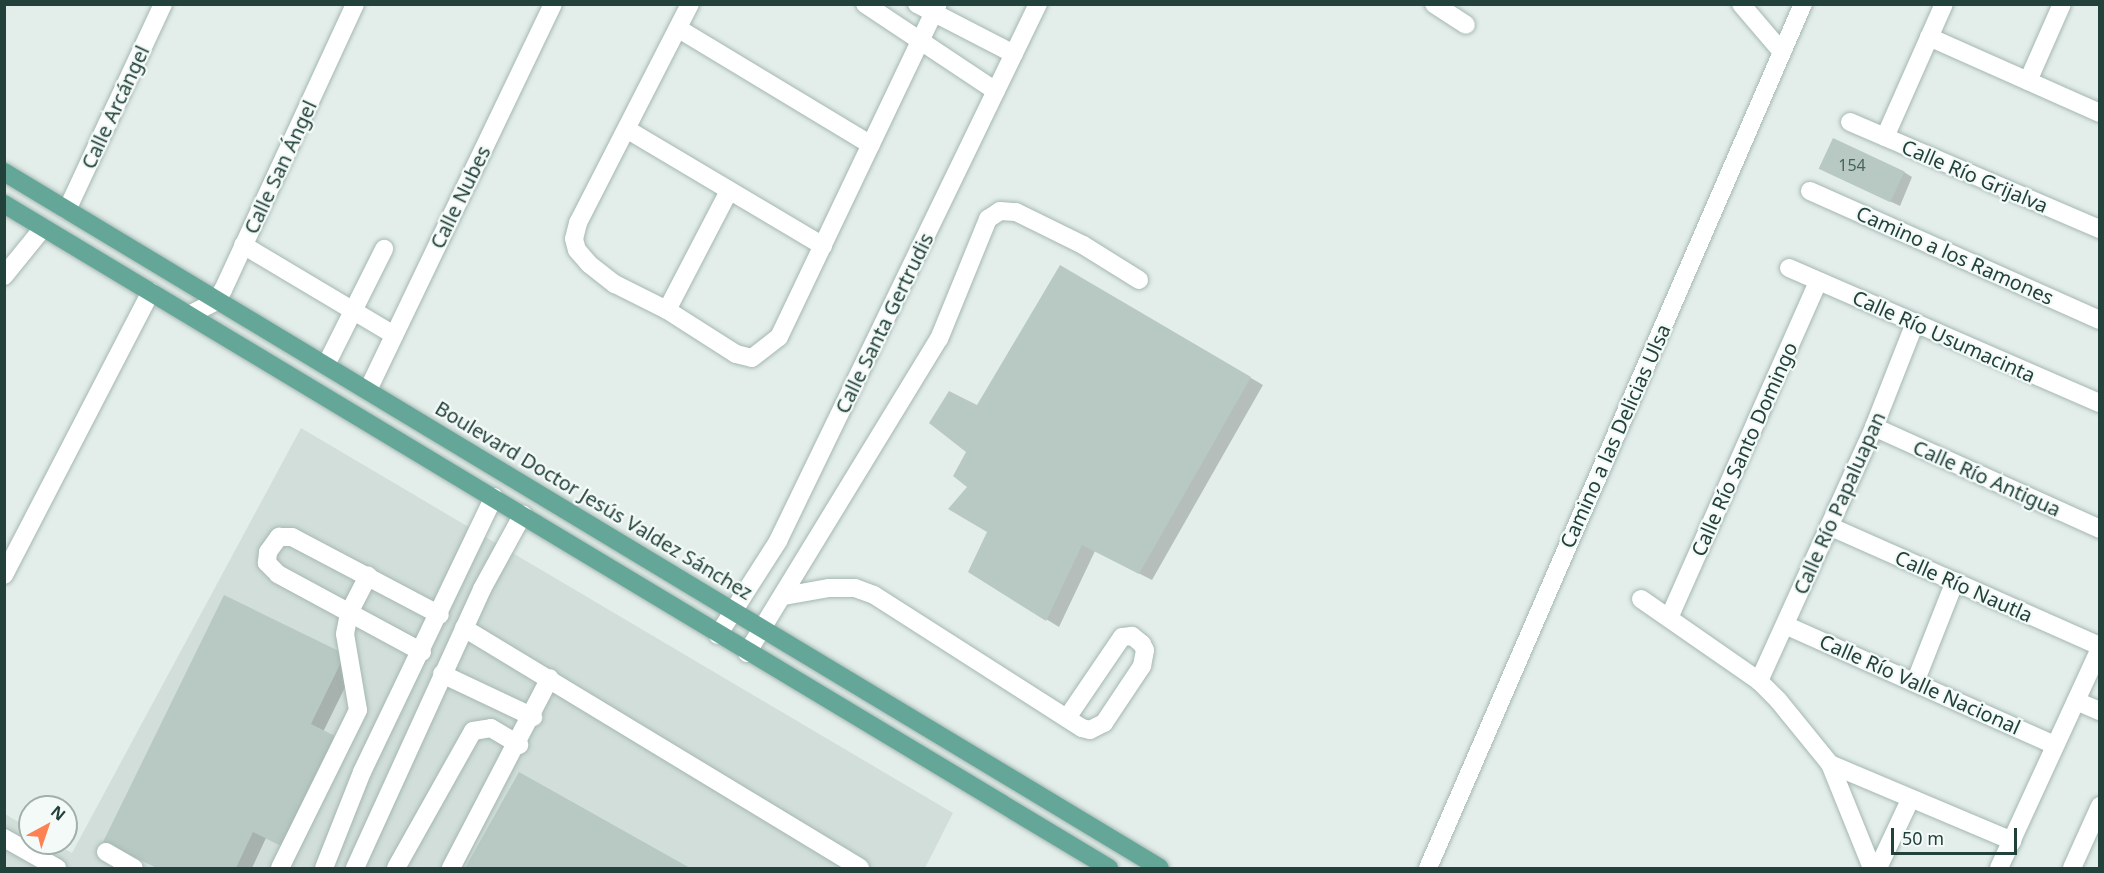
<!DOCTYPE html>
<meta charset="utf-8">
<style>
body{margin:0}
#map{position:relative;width:2104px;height:873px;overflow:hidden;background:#e3eeea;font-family:"Noto Sans",sans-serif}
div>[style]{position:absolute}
.built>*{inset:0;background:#d1ded9}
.shadow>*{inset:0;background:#0003}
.building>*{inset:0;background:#b8c9c3;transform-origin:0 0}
.roads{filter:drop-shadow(0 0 2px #a5b7b2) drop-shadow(0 0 2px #a5b7b2)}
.minor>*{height:18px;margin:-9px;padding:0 9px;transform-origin:9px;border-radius:9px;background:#fff}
.major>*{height:18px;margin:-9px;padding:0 9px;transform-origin:9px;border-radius:9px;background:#64a798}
span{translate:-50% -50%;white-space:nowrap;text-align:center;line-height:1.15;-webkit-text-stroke:4.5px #f4faf7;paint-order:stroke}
.number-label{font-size:16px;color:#47635c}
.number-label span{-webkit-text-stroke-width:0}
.street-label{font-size:20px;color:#21413a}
.frame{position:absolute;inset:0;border:6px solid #21413a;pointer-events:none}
.north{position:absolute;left:18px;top:795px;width:60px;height:60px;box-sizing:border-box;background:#f4faf7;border:2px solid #a0b0ab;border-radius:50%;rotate:40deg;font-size:16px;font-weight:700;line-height:24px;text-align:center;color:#21413a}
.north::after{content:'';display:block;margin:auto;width:21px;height:27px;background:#fc8253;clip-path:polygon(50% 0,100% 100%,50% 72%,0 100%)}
.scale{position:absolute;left:1891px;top:828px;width:126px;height:27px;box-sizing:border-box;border:3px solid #21413a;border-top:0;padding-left:8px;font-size:18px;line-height:21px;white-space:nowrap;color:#21413a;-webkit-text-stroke:4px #f4faf7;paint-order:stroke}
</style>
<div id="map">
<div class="built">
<i style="clip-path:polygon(301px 428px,953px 813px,925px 868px,5px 868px,5px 814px,30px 829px,30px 843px,54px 843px,72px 853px)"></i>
</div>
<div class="shadow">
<i style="clip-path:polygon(1828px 172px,1904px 172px,1912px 177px,1900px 206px)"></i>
<i style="clip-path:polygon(1060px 267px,1263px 385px,1152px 580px,1095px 551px,1059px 627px,970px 572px,989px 532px,969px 487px,968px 452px,978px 407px)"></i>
<i style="clip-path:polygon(225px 597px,357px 663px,323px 732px,346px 744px,266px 838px,252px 868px,158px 868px,117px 848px)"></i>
<i style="clip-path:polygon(519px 774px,687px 868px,467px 868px)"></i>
</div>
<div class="building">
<i style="left:1833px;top:138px;width:79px;height:34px;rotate:25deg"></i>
<i style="clip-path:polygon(1060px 265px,1251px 377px,1139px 574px,1082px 545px,1046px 621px,968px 572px,987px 532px,948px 509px,967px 487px,953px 476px,966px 452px,929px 423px,949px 391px,977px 405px)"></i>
<i style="clip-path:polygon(224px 595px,345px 654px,311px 724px,335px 736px,281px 846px,253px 832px,236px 868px,157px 868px,103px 842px)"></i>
<i style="clip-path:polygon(519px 772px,690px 868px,465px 868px)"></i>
</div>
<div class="roads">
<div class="minor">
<i style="left:690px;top:4px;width:246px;rotate:117.1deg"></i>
<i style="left:578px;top:223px;width:16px;rotate:104deg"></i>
<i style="left:574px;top:239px;width:11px;rotate:75deg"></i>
<i style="left:577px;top:250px;width:18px;rotate:49deg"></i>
<i style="left:589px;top:264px;width:33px;rotate:38deg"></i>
<i style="left:615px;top:284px;width:58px;rotate:26.6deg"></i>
<i style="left:667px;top:310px;width:82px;rotate:32.5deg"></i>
<i style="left:736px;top:354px;width:16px;rotate:14deg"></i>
<i style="left:752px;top:358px;width:34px;rotate:-38deg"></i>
<i style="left:779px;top:337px;width:369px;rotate:-64.5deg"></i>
<i style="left:865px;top:4px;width:157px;rotate:33.6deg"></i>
<i style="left:917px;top:4px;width:109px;rotate:27.3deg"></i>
<i style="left:1434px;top:4px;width:38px;rotate:33deg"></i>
<i style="left:1741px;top:4px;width:63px;rotate:49.5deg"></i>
<i style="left:679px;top:29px;width:224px;rotate:31.1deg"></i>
<i style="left:1929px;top:37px;width:187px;rotate:24deg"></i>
<i style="left:2028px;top:81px;width:84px;rotate:-66.2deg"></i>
<i style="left:1850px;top:122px;width:272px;rotate:23.2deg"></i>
<i style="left:628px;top:130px;width:227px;rotate:30.7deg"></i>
<i style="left:1885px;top:137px;width:145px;rotate:-66.1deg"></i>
<i style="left:1810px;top:191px;width:317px;rotate:24deg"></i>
<i style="left:67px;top:210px;width:227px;rotate:-65deg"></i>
<i style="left:243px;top:245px;width:176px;rotate:30.8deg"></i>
<i style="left:1789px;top:268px;width:339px;rotate:23.5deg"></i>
<i style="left:4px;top:276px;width:62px;rotate:-50.9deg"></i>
<i style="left:667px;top:310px;width:134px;rotate:-62.5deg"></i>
<i style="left:189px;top:315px;width:30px;rotate:-27deg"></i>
<i style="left:216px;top:301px;width:13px;rotate:-58deg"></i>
<i style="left:223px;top:290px;width:315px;rotate:-65.2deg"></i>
<i style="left:326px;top:365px;width:130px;rotate:-63.4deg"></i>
<i style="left:368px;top:390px;width:428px;rotate:-64.4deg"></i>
<i style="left:1874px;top:427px;width:248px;rotate:24.3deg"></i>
<i style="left:1829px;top:526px;width:296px;rotate:23.9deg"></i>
<i style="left:4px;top:575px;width:319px;rotate:-62.6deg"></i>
<i style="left:784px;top:596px;width:46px;rotate:-10.1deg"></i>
<i style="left:829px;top:588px;width:26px"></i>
<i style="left:855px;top:588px;width:20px;rotate:20deg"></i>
<i style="left:874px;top:595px;width:247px;rotate:32.6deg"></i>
<i style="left:1082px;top:728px;width:8px;rotate:14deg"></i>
<i style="left:1090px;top:730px;width:16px;rotate:-27deg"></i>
<i style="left:1104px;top:723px;width:69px;rotate:-56.3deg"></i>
<i style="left:1142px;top:666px;width:16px;rotate:-79deg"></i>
<i style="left:1145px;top:650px;width:7px;rotate:-117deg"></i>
<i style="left:1142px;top:644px;width:13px;rotate:-141deg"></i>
<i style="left:1132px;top:636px;width:10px;rotate:174deg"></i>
<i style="left:1122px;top:637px;width:98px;rotate:124.2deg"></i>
<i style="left:1641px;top:599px;width:144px;rotate:34.8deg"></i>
<i style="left:1759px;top:681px;width:27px;rotate:45deg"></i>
<i style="left:1778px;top:700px;width:82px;rotate:50.9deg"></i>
<i style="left:1830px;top:764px;width:112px;rotate:68deg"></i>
<i style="left:1669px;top:618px;width:368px;rotate:-66.1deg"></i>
<i style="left:1785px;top:625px;width:295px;rotate:24deg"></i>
<i style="left:464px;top:628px;width:463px;rotate:31.2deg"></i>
<i style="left:718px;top:635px;width:112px;rotate:-57.4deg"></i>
<i style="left:778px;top:541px;width:597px;rotate:-64.17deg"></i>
<i style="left:422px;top:652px;width:164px;rotate:-151.6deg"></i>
<i style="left:278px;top:574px;width:16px;rotate:-135deg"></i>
<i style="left:267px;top:563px;width:11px;rotate:-85deg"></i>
<i style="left:268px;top:552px;width:19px;rotate:-54deg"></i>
<i style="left:279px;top:537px;width:13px"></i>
<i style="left:292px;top:537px;width:167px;rotate:27.8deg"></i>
<i style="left:747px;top:653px;width:368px;rotate:-58.6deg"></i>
<i style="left:939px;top:339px;width:130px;rotate:-67.8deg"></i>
<i style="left:988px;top:219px;width:14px;rotate:-34deg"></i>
<i style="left:1000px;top:211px;width:16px;rotate:4deg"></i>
<i style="left:1016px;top:212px;width:75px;rotate:26.2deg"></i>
<i style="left:1083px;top:245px;width:66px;rotate:32deg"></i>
<i style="left:442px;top:674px;width:101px;rotate:25.3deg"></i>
<i style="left:1916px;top:680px;width:106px;rotate:-68.5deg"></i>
<i style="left:1759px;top:681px;width:279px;rotate:-65.6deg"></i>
<i style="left:1874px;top:427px;width:112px;rotate:-68.5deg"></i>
<i style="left:2076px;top:701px;width:26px;rotate:23deg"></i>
<i style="left:1830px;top:764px;width:198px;rotate:22.9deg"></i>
<i style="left:4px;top:838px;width:61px;rotate:29.5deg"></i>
<i style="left:106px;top:852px;width:32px;rotate:30deg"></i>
<i style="left:280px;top:868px;width:176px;rotate:-63.7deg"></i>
<i style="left:358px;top:710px;width:77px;rotate:-99.7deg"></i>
<i style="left:345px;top:634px;width:21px;rotate:-79deg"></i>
<i style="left:349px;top:613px;width:42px;rotate:-62.8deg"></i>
<i style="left:324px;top:868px;width:103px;rotate:-68.4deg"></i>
<i style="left:362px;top:772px;width:305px;rotate:-64.4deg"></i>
<i style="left:355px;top:868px;width:307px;rotate:-65.5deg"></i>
<i style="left:482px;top:589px;width:85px;rotate:-61.3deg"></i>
<i style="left:396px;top:868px;width:157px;rotate:-60.7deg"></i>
<i style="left:473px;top:731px;width:18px;rotate:-9deg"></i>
<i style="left:491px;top:728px;width:33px;rotate:31deg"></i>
<i style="left:451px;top:868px;width:214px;rotate:-62.5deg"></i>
<i style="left:1428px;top:868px;width:942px;rotate:-66.54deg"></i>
<i style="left:1878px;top:868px;width:75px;rotate:-64.8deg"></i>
<i style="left:1999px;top:868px;width:242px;rotate:-65.3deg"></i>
<i style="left:2072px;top:868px;width:68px;rotate:-65.7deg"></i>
</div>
<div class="major">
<i style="left:4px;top:172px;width:1349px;rotate:31.05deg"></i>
<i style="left:4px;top:204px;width:1289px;rotate:31deg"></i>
</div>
</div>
<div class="number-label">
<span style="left:1852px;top:165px">154</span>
</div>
<div class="street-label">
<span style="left:115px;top:107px;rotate:-65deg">Calle Arcángel</span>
<span style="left:280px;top:167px;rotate:-65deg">Calle San Ángel</span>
<span style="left:1975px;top:176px;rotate:23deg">Calle Río Grijalva</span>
<span style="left:460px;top:197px;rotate:-64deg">Calle Nubes</span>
<span style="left:1955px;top:255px;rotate:24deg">Camino a los Ramones</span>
<span style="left:884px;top:323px;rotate:-64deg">Calle Santa Gertrudis</span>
<span style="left:1944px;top:336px;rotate:24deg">Calle Río Usumacinta</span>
<span style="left:1615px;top:436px;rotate:-66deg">Camino a las Delicias Ulsa</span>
<span style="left:1744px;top:449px;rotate:-66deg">Calle Río Santo Domingo</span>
<span style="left:1987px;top:478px;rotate:24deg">Calle Río Antigua</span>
<span style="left:594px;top:500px;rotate:31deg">Boulevard Doctor Jesús Valdez Sánchez</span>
<span style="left:1839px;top:503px;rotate:-66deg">Calle Río Papaluapan</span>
<span style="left:1964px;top:586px;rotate:24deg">Calle Río Nautla</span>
<span style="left:1920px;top:684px;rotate:24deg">Calle Río Valle Nacional</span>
</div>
<div class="frame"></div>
<div class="north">N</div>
<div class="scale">50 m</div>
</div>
